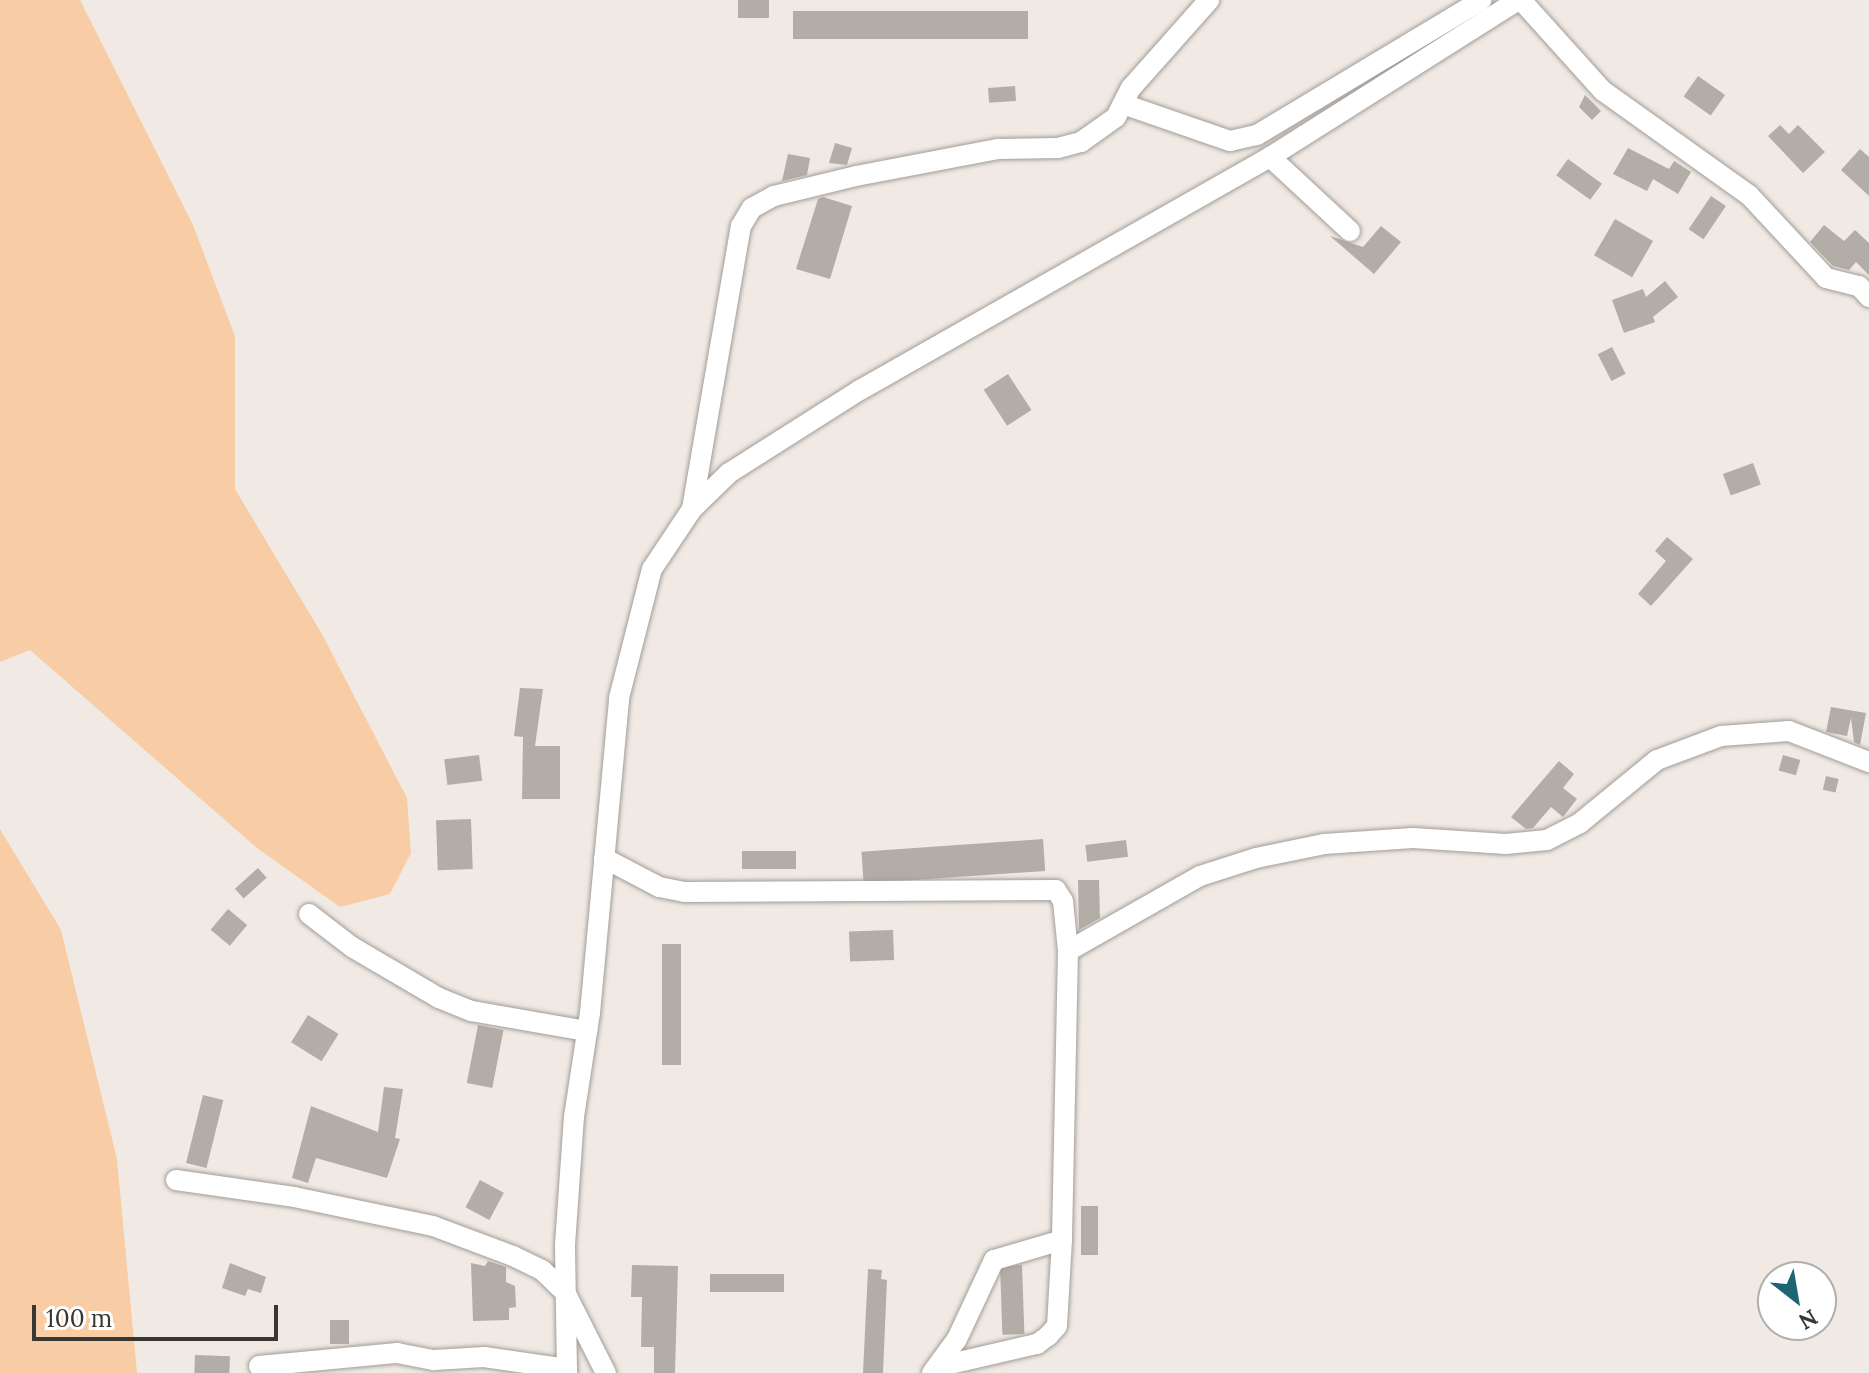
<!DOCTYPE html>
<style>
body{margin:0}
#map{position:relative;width:1869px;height:1373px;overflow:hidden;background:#f1eae4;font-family:Lora,serif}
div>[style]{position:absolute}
.green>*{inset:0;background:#f8cda6}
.building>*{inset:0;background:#b3ada7;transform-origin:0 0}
.roads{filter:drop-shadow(0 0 2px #a29c97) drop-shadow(0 0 2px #a29c97)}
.minor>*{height:20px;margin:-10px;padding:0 10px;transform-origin:10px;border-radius:10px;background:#fff}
span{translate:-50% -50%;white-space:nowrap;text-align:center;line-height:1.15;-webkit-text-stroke:6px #fff;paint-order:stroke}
.north{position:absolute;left:1757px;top:1261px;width:80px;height:80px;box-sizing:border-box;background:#fff;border:2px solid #b0afae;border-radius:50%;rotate:149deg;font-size:22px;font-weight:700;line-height:32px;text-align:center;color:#393734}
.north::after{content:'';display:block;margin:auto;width:28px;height:36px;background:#1e6574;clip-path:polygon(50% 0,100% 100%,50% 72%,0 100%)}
.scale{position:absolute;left:32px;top:1305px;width:246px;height:36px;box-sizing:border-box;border:4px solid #393734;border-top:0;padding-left:10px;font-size:24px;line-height:28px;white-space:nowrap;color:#393734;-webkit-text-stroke:6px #fff;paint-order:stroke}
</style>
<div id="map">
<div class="green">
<i style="clip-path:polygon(0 0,80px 0,193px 225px,235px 336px,235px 489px,322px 634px,407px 798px,411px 853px,390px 894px,340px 907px,257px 848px,30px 650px,0 662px)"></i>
<i style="clip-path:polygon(0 829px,61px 930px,117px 1159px,137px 1373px,0 1373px)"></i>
</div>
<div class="building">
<i style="left:738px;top:0;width:31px;height:18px"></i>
<i style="left:1028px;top:11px;width:28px;height:235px;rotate:90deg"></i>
<i style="left:1698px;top:76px;width:33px;height:25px;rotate:35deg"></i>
<i style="left:1015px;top:86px;width:15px;height:27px;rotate:86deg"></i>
<i style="clip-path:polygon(1585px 95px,1601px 111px,1592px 120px,1579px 107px)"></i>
<i style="clip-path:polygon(1780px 125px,1789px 134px,1798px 125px,1825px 152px,1803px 173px,1768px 136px)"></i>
<i style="clip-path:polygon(835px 143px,852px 148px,847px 165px,829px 163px)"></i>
<i style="clip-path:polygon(1628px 148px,1669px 169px,1674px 161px,1691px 172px,1678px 194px,1653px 179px,1647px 191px,1613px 174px)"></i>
<i style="clip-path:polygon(1860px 149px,1869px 157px,1869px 196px,1841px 170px)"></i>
<i style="clip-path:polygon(788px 154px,810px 158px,807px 175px,782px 181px)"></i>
<i style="left:1568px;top:159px;width:42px;height:20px;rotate:36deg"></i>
<i style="left:1711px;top:196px;width:18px;height:40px;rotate:34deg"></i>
<i style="clip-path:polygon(823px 197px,852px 206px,830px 279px,796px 269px,818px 199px)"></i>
<i style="left:1615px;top:219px;width:44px;height:42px;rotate:30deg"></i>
<i style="clip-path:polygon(1824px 225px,1844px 241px,1855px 230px,1869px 243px,1869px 275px,1856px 262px,1849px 270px,1833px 266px,1810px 242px)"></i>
<i style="clip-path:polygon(1381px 226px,1401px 242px,1374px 274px,1330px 236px,1363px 247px)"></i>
<i style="clip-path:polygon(1665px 281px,1678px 297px,1653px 317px,1655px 322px,1624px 333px,1612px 300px,1643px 289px,1646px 297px)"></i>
<i style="left:1612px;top:347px;width:30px;height:16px;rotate:63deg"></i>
<i style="left:1008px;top:374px;width:43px;height:29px;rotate:57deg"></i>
<i style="left:1753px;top:463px;width:23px;height:32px;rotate:70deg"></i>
<i style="clip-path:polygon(1667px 537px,1693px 559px,1651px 606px,1638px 594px,1666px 561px,1655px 551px)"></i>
<i style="clip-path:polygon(520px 688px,543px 689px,535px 746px,560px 746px,560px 799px,522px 799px,523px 737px,514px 736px)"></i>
<i style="clip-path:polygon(1831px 707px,1866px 713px,1860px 745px,1854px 742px,1851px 718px,1847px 736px,1826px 732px)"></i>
<i style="left:479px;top:755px;width:26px;height:35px;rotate:83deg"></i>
<i style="left:1783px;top:755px;width:18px;height:16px;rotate:16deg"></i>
<i style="clip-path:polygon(1559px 761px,1574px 774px,1563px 788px,1577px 799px,1563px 817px,1551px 807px,1533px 828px,1526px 829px,1511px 817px)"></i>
<i style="left:1826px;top:776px;width:13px;height:14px;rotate:13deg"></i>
<i style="left:471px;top:819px;width:50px;height:35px;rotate:88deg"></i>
<i style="left:1043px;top:839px;width:32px;height:182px;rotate:86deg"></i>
<i style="left:1126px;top:840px;width:17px;height:41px;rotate:83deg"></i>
<i style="left:796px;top:851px;width:18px;height:54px;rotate:90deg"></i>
<i style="left:258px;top:868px;width:13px;height:31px;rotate:48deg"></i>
<i style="clip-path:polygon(1078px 880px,1099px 880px,1100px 918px,1079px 930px)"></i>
<i style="left:228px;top:909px;width:25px;height:27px;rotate:40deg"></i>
<i style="left:893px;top:930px;width:30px;height:44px;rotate:88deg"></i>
<i style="left:662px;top:944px;width:19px;height:121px"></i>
<i style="left:308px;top:1015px;width:36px;height:32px;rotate:32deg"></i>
<i style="left:478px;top:1025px;width:26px;height:59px;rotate:11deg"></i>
<i style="clip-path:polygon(384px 1087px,403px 1089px,395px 1138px,400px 1139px,387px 1178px,316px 1158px,308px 1183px,292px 1178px,311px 1106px,378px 1132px)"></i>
<i style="left:203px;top:1095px;width:21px;height:70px;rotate:14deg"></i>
<i style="left:480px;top:1180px;width:27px;height:31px;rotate:28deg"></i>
<i style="left:1081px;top:1206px;width:17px;height:49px"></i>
<i style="clip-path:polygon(488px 1261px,506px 1267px,506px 1282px,515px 1286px,516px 1307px,509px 1308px,509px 1320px,473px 1321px,471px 1263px,485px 1266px)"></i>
<i style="clip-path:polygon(230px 1263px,266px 1277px,261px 1293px,248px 1289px,245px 1296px,222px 1288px)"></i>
<i style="clip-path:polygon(632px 1265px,678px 1266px,675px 1373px,654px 1373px,654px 1347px,641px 1347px,642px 1297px,631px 1297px)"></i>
<i style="left:1022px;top:1265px;width:69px;height:22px;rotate:88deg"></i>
<i style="clip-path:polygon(868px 1269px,882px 1270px,881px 1279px,887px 1280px,883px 1373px,863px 1373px)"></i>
<i style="left:710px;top:1274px;width:74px;height:18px"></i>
<i style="left:330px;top:1320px;width:19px;height:24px"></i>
<i style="left:195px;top:1355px;width:35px;height:18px;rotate:2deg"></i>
</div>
<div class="roads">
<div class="minor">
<i style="left:1521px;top:0;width:122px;rotate:48deg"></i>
<i style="left:1603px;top:91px;width:179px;rotate:35.5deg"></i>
<i style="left:1749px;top:195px;width:113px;rotate:47.1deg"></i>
<i style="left:1826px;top:278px;width:34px;rotate:14deg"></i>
<i style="left:1859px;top:286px;width:15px;rotate:48deg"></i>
<i style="left:1123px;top:104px;width:113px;rotate:19.1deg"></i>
<i style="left:1230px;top:141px;width:28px;rotate:-13deg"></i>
<i style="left:1257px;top:135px;width:262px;rotate:-31deg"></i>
<i style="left:1270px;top:157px;width:109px;rotate:42.8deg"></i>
<i style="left:692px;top:509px;width:287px;rotate:-80.2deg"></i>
<i style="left:741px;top:226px;width:21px;rotate:-59deg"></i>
<i style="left:752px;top:208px;width:25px;rotate:-29deg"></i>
<i style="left:774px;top:196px;width:84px;rotate:-13.7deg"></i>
<i style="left:856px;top:176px;width:145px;rotate:-10.8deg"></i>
<i style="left:998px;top:149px;width:60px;rotate:-1deg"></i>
<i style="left:1058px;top:148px;width:24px;rotate:-15deg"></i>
<i style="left:1081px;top:142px;width:43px;rotate:-35.5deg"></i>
<i style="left:1116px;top:117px;width:33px;rotate:-63deg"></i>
<i style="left:1131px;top:88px;width:118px;rotate:-48.4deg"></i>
<i style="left:604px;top:858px;width:62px;rotate:27.8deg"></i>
<i style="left:659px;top:887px;width:25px;rotate:11deg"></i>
<i style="left:684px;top:892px;width:372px;rotate:-0.3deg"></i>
<i style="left:1056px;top:890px;width:13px;rotate:58deg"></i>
<i style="left:1063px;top:901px;width:50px;rotate:84.3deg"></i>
<i style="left:1068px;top:951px;width:289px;rotate:91.2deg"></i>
<i style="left:1062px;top:1240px;width:71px;rotate:163.6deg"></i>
<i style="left:994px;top:1260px;width:87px;rotate:115.1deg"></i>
<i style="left:957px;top:1339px;width:42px;rotate:126.3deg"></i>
<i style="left:309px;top:914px;width:54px;rotate:37.5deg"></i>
<i style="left:352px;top:947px;width:101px;rotate:30.4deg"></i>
<i style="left:439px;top:998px;width:35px;rotate:22deg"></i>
<i style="left:472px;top:1011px;width:117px;rotate:9.9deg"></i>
<i style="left:1068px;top:951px;width:152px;rotate:-29.6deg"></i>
<i style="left:1200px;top:876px;width:59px;rotate:-17.8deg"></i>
<i style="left:1256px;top:858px;width:69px;rotate:-11.6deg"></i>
<i style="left:1324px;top:844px;width:89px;rotate:-3.9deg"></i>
<i style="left:1413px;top:838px;width:93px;rotate:3.7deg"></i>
<i style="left:1506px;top:844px;width:41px;rotate:-5.6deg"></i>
<i style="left:1547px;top:840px;width:37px;rotate:-27deg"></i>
<i style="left:1580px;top:823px;width:99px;rotate:-39.3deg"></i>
<i style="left:1657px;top:760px;width:68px;rotate:-20.6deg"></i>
<i style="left:1721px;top:736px;width:68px;rotate:-4.2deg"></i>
<i style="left:1789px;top:731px;width:86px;rotate:21.2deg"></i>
<i style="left:176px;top:1180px;width:119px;rotate:8.2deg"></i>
<i style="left:294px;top:1197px;width:142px;rotate:11.8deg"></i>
<i style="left:433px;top:1226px;width:85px;rotate:20.6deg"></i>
<i style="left:513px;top:1256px;width:32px;rotate:26deg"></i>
<i style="left:542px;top:1270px;width:32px;rotate:44deg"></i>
<i style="left:565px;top:1292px;width:91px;rotate:63.2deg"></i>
<i style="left:259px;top:1366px;width:139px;rotate:-5.4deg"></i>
<i style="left:397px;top:1353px;width:38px;rotate:11deg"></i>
<i style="left:434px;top:1360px;width:50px;rotate:-3.4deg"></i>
<i style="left:484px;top:1357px;width:84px;rotate:8.2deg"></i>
<i style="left:937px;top:1367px;width:103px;rotate:-13deg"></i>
<i style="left:1037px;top:1344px;width:14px;rotate:-36deg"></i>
<i style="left:1048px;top:1336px;width:13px;rotate:-48deg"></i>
<i style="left:1057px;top:1326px;width:86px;rotate:-86.7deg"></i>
<i style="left:567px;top:1373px;width:128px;rotate:-90.9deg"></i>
<i style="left:565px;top:1245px;width:128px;rotate:-86deg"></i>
<i style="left:574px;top:1117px;width:105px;rotate:-81.3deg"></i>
<i style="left:590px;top:1013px;width:316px;rotate:-84.7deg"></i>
<i style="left:619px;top:698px;width:133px;rotate:-75.7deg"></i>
<i style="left:652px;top:569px;width:72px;rotate:-56.3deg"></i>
<i style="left:692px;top:509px;width:52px;rotate:-44.2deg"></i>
<i style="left:729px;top:473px;width:155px;rotate:-32.4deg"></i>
<i style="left:860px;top:390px;width:472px;rotate:-29.6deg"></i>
<i style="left:1270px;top:157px;width:294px;rotate:-32.3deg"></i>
</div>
</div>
<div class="north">N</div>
<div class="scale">100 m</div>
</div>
